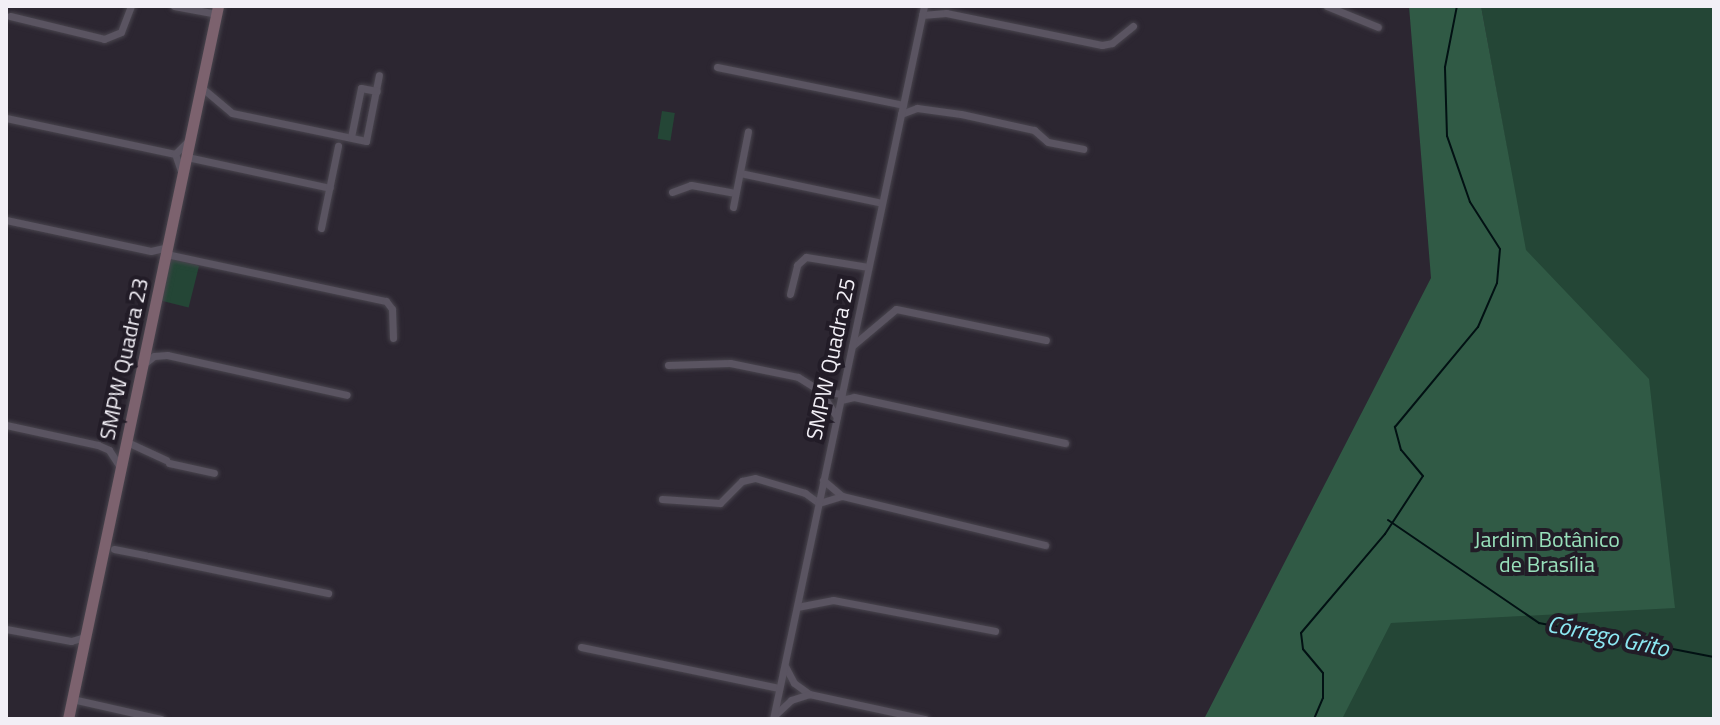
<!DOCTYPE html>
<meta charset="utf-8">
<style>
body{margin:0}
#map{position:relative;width:1720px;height:725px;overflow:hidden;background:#2c2631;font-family:"Titillium Web",sans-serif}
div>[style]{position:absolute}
.green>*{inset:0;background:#244636;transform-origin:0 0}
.forest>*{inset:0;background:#305a45}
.stream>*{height:2px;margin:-1px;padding:0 1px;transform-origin:1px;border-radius:1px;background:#021113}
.roads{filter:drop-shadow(0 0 2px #49454e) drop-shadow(0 0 2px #49454e)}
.street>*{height:7px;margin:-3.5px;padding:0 3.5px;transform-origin:3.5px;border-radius:3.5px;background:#5a5461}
.secondary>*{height:11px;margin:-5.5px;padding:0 5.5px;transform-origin:5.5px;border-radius:5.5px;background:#7c626e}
span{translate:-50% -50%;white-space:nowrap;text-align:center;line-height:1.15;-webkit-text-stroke:8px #221c27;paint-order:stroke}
.street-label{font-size:22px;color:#f2eff6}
.park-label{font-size:22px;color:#98e0bb}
.water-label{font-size:24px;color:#8ce8f2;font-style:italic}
.frame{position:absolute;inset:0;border:8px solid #f2eff6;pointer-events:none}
</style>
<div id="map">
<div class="green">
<i style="clip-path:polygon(1481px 6px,1714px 6px,1714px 719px,1313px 719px,1507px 149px)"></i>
<i style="left:662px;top:111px;width:13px;height:28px;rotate:9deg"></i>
<i style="left:168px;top:258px;width:32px;height:43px;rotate:14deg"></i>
</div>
<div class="forest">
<i style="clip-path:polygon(1409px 6px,1481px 6px,1526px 250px,1649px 379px,1675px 608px,1391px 623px,1342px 719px,1204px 719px,1431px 278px)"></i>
</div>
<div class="stream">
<i style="left:1388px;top:520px;width:183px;rotate:34.3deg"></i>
<i style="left:1539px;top:623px;width:178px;rotate:11deg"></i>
<i style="left:1314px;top:719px;width:23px;rotate:-67deg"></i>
<i style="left:1323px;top:698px;width:25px;rotate:-90deg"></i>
<i style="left:1323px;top:673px;width:31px;rotate:-130deg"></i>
<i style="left:1303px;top:649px;width:16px;rotate:-97deg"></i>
<i style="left:1301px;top:633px;width:130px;rotate:-49.7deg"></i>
<i style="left:1385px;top:534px;width:69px;rotate:-56.8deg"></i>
<i style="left:1423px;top:476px;width:34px;rotate:-130deg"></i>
<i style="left:1401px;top:450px;width:24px;rotate:-105deg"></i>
<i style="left:1395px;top:427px;width:130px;rotate:-50.3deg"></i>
<i style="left:1478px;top:327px;width:48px;rotate:-66.6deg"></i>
<i style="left:1497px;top:283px;width:34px;rotate:-85deg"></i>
<i style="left:1500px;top:249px;width:56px;rotate:-122.6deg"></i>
<i style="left:1470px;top:202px;width:70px;rotate:-109.2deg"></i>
<i style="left:1447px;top:136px;width:69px;rotate:-91.7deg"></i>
<i style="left:1445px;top:67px;width:62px;rotate:-78.9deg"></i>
</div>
<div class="roads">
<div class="street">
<i style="left:174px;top:6px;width:44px;rotate:10.5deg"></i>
<i style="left:1327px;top:6px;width:55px;rotate:22.4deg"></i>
<i style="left:922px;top:15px;width:24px;rotate:-5deg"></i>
<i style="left:946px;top:13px;width:159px;rotate:11.6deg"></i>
<i style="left:1102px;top:45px;width:10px;rotate:-11deg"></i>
<i style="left:1112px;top:43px;width:27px;rotate:-39deg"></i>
<i style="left:10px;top:16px;width:97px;rotate:13.7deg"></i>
<i style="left:104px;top:39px;width:18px;rotate:-22deg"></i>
<i style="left:121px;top:32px;width:28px;rotate:-69deg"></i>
<i style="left:717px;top:67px;width:190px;rotate:11.5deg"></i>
<i style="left:201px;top:87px;width:40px;rotate:40deg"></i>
<i style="left:232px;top:113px;width:137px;rotate:11.8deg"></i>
<i style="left:366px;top:141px;width:67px;rotate:-78.9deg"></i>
<i style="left:901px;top:114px;width:17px;rotate:-21deg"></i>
<i style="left:917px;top:108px;width:44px;rotate:7.8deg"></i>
<i style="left:961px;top:114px;width:75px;rotate:12.4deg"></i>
<i style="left:1034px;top:130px;width:18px;rotate:41deg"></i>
<i style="left:1048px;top:142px;width:36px;rotate:11deg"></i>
<i style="left:6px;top:118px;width:173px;rotate:12deg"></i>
<i style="left:351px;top:137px;width:50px;rotate:-78.5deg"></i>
<i style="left:361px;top:88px;width:16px;rotate:11deg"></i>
<i style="left:187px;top:157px;width:146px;rotate:12.2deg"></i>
<i style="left:740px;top:173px;width:145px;rotate:11.9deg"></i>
<i style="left:182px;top:174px;width:21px;rotate:-109deg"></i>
<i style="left:175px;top:154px;width:21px;rotate:-45deg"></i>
<i style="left:672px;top:192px;width:20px;rotate:-20deg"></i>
<i style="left:691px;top:185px;width:45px;rotate:10.3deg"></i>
<i style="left:733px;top:207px;width:77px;rotate:-78.8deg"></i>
<i style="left:6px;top:220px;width:148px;rotate:12.1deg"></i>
<i style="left:151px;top:251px;width:17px;rotate:-13deg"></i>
<i style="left:321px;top:228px;width:84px;rotate:-78.3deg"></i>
<i style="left:166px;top:254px;width:225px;rotate:12.1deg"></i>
<i style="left:386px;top:301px;width:10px;rotate:53deg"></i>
<i style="left:392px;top:309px;width:29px;rotate:88deg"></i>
<i style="left:790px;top:294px;width:30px;rotate:-76deg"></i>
<i style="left:797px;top:265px;width:12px;rotate:-42deg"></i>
<i style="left:806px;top:257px;width:63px;rotate:9.2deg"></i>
<i style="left:852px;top:346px;width:57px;rotate:-40.1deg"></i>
<i style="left:896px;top:309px;width:153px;rotate:11.7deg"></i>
<i style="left:145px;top:363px;width:11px;rotate:-38deg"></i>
<i style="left:154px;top:356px;width:13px;rotate:-4deg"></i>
<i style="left:167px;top:355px;width:184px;rotate:12.5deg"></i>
<i style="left:668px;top:365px;width:62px;rotate:-1.8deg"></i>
<i style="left:730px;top:363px;width:69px;rotate:11.6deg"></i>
<i style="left:798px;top:377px;width:26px;rotate:32deg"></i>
<i style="left:820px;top:391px;width:31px;rotate:57deg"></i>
<i style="left:820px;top:391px;width:22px;rotate:8deg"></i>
<i style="left:841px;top:400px;width:13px;rotate:-13deg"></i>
<i style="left:854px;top:397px;width:216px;rotate:12.3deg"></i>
<i style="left:6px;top:425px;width:94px;rotate:12.3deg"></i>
<i style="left:98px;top:445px;width:12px;rotate:24deg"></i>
<i style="left:109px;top:450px;width:20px;rotate:57deg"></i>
<i style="left:127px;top:442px;width:43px;rotate:24.8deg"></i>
<i style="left:169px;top:463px;width:46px;rotate:12.5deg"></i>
<i style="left:823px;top:480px;width:25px;rotate:40deg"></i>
<i style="left:662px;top:499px;width:58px;rotate:3.9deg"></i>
<i style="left:720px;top:503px;width:31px;rotate:-45deg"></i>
<i style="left:742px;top:481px;width:13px;rotate:-13deg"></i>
<i style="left:755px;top:478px;width:52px;rotate:16.7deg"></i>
<i style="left:805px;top:493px;width:17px;rotate:36deg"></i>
<i style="left:819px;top:503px;width:24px;rotate:-17deg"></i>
<i style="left:842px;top:496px;width:209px;rotate:13.6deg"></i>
<i style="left:114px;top:549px;width:32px;rotate:11deg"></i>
<i style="left:149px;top:556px;width:183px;rotate:11.7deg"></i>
<i style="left:797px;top:607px;width:37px;rotate:-11deg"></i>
<i style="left:833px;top:600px;width:165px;rotate:10.8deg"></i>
<i style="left:6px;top:629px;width:66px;rotate:10.5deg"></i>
<i style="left:71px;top:641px;width:15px;rotate:-16deg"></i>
<i style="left:581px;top:647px;width:202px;rotate:11.7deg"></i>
<i style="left:785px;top:666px;width:19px;rotate:62deg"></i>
<i style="left:794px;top:683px;width:19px;rotate:36deg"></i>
<i style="left:809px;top:694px;width:119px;rotate:12.2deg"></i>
<i style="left:72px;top:699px;width:91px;rotate:12.7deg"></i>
<i style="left:775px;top:715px;width:22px;rotate:-43deg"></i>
<i style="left:791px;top:700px;width:19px;rotate:-18deg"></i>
<i style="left:773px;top:719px;width:729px;rotate:-78.04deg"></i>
</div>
<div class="secondary">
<i style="left:68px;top:719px;width:729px;rotate:-78.12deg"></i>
</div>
</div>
<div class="street-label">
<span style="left:124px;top:359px;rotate:-78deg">SMPW Quadra 23</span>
<span style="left:831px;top:359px;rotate:-78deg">SMPW Quadra 25</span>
</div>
<div class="park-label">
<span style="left:1547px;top:552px">Jardim Botânico<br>de Brasília</span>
</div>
<div class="water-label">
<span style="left:1608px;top:636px;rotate:12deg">Córrego Grito</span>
</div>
<div class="frame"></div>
</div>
